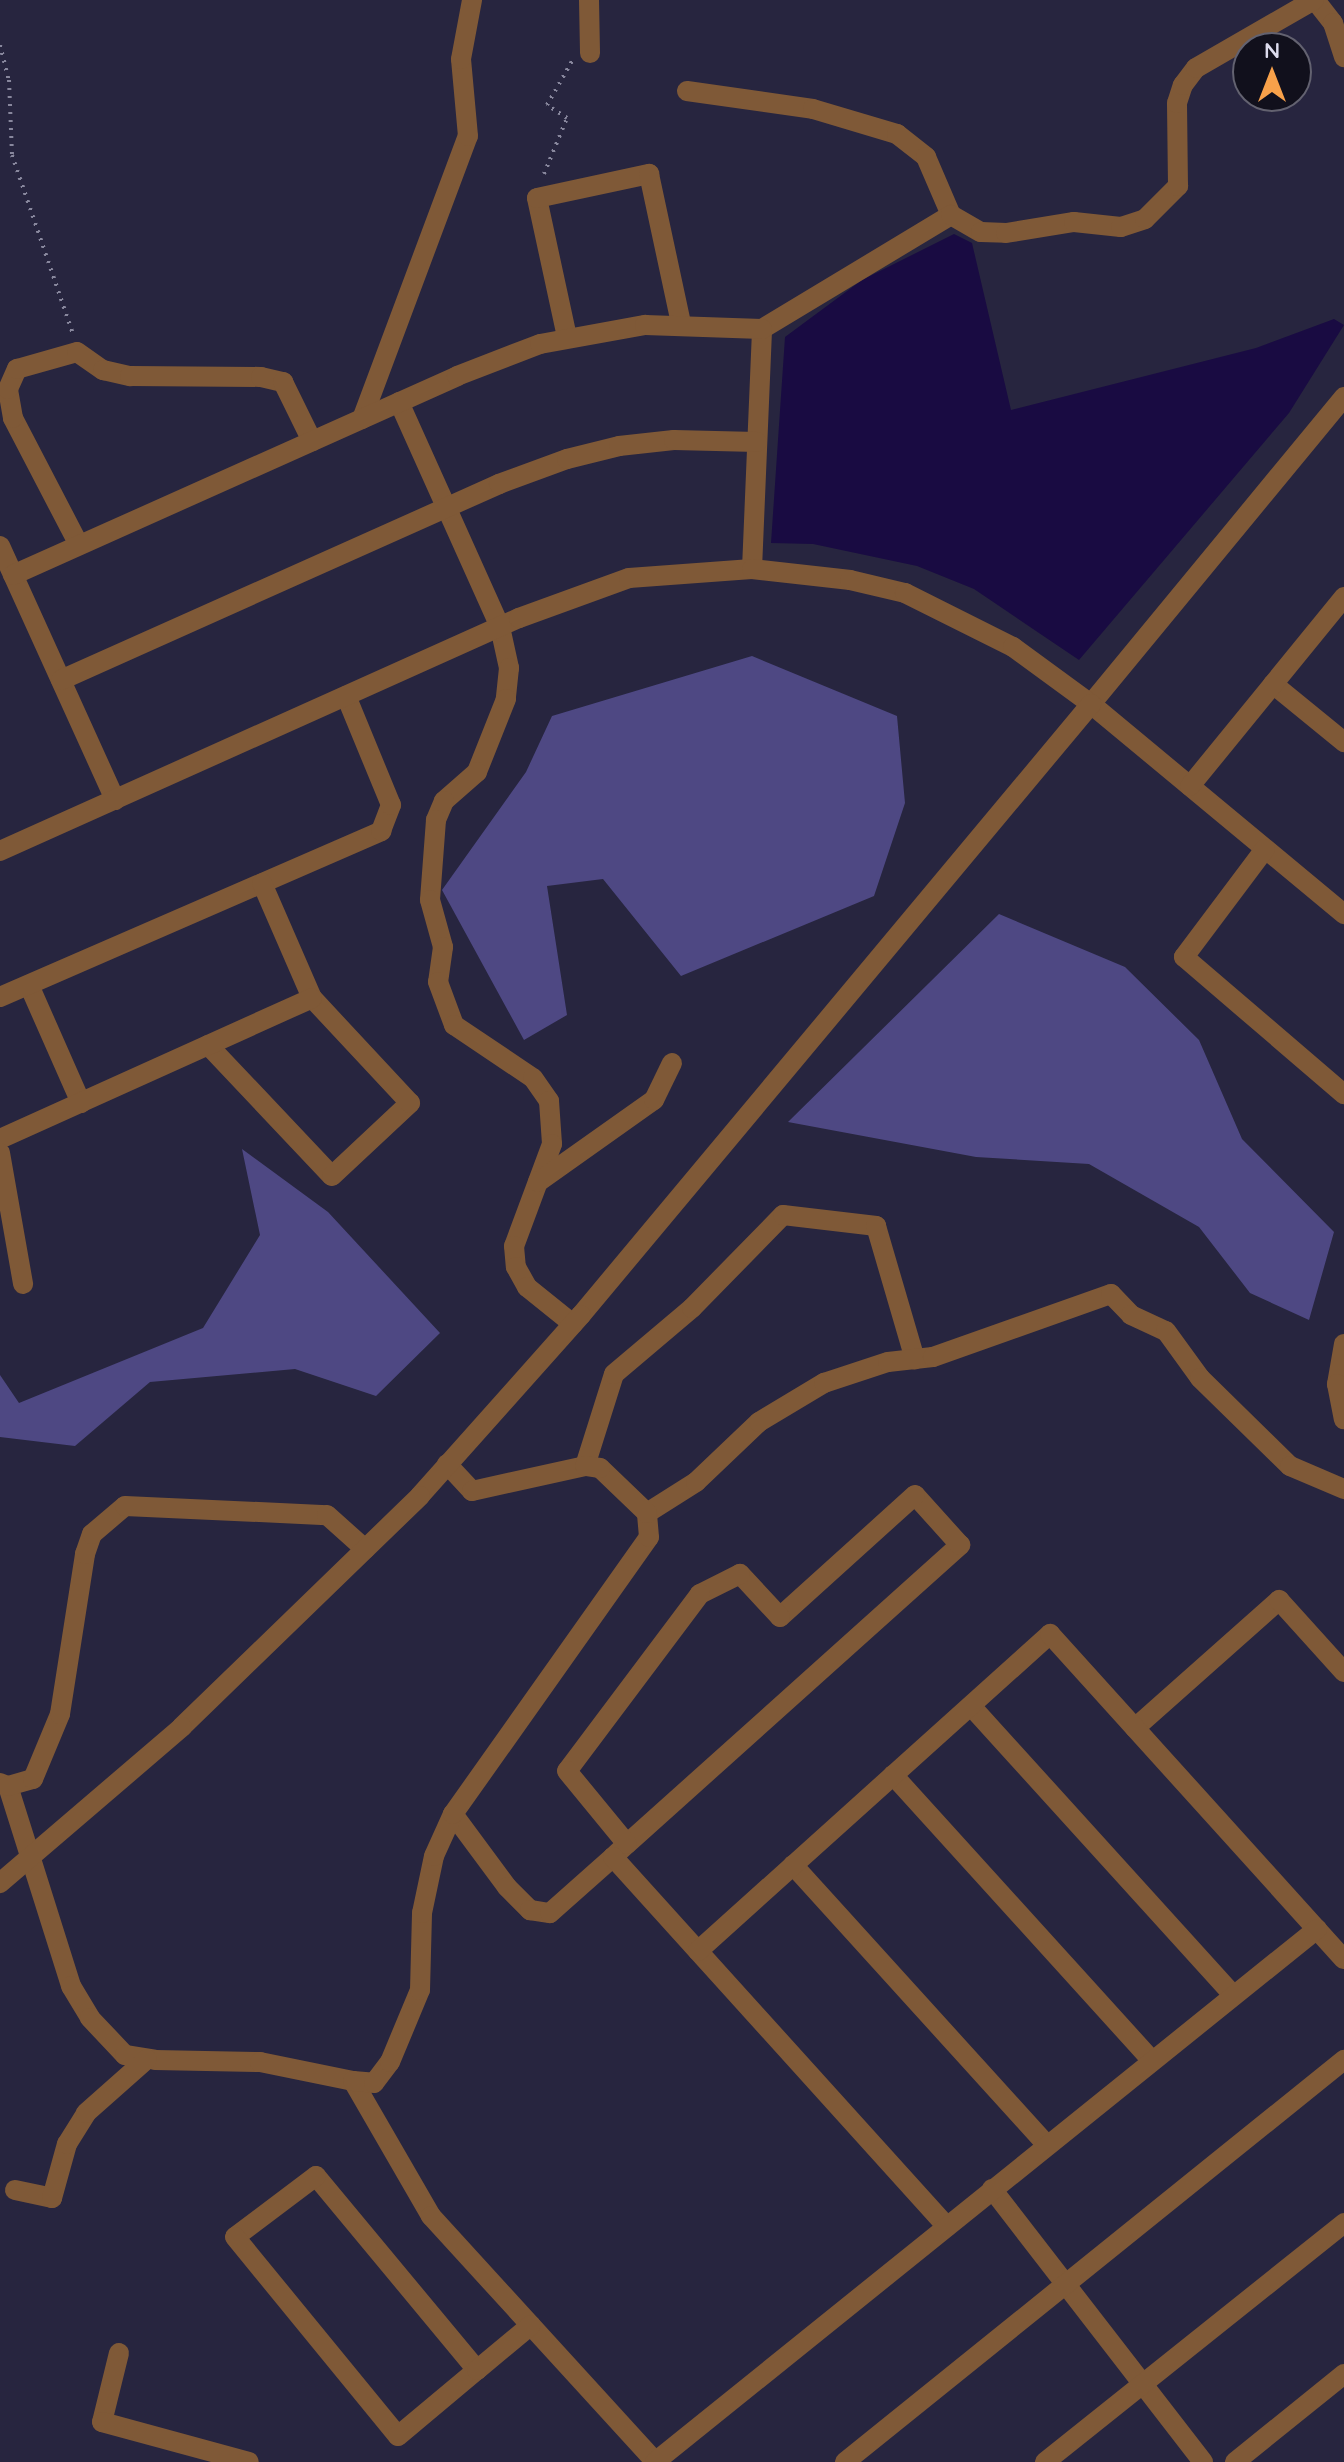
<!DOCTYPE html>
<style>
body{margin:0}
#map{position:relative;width:1344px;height:2462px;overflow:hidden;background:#27253f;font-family:Quicksand,sans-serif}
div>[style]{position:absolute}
.forest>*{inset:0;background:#4e4883}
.water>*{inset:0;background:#190b42}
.path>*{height:4px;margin-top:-2px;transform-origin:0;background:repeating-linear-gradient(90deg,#88879d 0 2px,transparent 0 8px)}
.minor>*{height:20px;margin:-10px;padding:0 10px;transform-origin:10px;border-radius:10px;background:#7f5937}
.tertiary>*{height:20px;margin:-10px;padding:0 10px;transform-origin:10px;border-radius:10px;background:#7f5937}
span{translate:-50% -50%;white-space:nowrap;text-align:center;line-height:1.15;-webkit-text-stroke:8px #11101c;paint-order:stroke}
.north{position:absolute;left:1232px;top:32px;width:80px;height:80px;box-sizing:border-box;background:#11101c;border:2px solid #636270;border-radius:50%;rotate:0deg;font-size:22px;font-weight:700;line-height:32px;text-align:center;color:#dddcee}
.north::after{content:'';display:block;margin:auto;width:28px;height:36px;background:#f8a14a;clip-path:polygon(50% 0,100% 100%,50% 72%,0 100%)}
</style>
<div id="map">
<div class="forest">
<i style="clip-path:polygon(752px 656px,897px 716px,905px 803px,874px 896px,681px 976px,603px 879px,547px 886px,567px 1015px,524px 1040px,442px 890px,526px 772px,552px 716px)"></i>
<i style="clip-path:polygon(999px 914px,1125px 967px,1199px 1040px,1242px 1139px,1334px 1232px,1309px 1320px,1250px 1293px,1199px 1227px,1089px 1164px,976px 1157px,788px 1122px)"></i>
<i style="clip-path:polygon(242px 1149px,328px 1212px,440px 1333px,376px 1396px,295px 1369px,150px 1382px,75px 1446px,0 1437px,0 1375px,19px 1403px,203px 1328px,260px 1235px)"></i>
</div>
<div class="water">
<i style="clip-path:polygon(954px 234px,972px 243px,1011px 410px,1256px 348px,1334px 319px,1344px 325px,1289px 413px,1079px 660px,974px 589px,917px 566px,813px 544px,771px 543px,785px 337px,862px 280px)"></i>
</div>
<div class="path">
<i style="left:0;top:45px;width:36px;rotate:76deg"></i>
<i style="left:9px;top:80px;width:75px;rotate:87.7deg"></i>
<i style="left:12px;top:155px;width:189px;rotate:71.2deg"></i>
<i style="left:544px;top:174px;width:61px;rotate:-67.7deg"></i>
<i style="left:567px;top:118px;width:24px;rotate:-147deg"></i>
<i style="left:547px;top:105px;width:51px;rotate:-60.4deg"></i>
</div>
<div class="minor">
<i style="left:589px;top:0;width:53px;rotate:88.9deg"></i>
<i style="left:1315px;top:0;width:29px;rotate:52deg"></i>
<i style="left:1333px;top:23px;width:36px;rotate:72deg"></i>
<i style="left:687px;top:91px;width:127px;rotate:8.1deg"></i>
<i style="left:813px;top:109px;width:88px;rotate:16.6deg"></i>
<i style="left:897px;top:134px;width:37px;rotate:38deg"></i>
<i style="left:926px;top:157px;width:63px;rotate:66.7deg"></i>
<i style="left:567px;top:337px;width:142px;rotate:-102.2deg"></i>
<i style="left:537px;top:198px;width:115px;rotate:-12.1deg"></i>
<i style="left:649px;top:174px;width:152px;rotate:77.9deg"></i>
<i style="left:1344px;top:397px;width:398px;rotate:129.5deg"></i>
<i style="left:1091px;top:704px;width:329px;rotate:39.7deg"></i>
<i style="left:399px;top:402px;width:247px;rotate:65.8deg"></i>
<i style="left:500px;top:627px;width:42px;rotate:77.6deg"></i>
<i style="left:509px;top:668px;width:31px;rotate:96deg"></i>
<i style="left:506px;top:699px;width:79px;rotate:111.7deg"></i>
<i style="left:477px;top:772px;width:44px;rotate:138.7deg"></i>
<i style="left:444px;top:801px;width:21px;rotate:113deg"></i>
<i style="left:436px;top:820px;width:80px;rotate:94.3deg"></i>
<i style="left:430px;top:900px;width:49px;rotate:74.5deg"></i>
<i style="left:443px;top:947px;width:35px;rotate:98deg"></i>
<i style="left:438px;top:982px;width:46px;rotate:69.6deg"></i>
<i style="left:454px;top:1025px;width:95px;rotate:33.9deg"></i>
<i style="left:533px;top:1078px;width:28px;rotate:55deg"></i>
<i style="left:549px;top:1101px;width:43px;rotate:86deg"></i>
<i style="left:552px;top:1144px;width:109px;rotate:110.4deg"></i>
<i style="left:514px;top:1246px;width:21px;rotate:85deg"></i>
<i style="left:516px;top:1267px;width:23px;rotate:61deg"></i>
<i style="left:527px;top:1287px;width:59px;rotate:38.8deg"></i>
<i style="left:362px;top:419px;width:302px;rotate:-69.5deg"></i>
<i style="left:468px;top:136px;width:77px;rotate:-95.2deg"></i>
<i style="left:461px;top:59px;width:60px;rotate:-79.4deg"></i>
<i style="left:79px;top:545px;width:143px;rotate:-117.5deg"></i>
<i style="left:13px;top:418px;width:29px;rotate:-100deg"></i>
<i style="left:8px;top:389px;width:22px;rotate:-66deg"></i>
<i style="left:17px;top:369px;width:62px;rotate:-15.8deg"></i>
<i style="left:77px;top:352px;width:32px;rotate:35deg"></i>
<i style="left:103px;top:370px;width:28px;rotate:13deg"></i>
<i style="left:130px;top:376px;width:131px;rotate:0.4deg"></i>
<i style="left:261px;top:377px;width:23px;rotate:13deg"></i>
<i style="left:283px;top:382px;width:66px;rotate:63.8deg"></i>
<i style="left:0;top:546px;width:279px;rotate:65.6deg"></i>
<i style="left:752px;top:569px;width:240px;rotate:-87.6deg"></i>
<i style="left:762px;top:329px;width:221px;rotate:-31.1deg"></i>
<i style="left:951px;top:215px;width:34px;rotate:30deg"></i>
<i style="left:981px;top:232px;width:25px;rotate:2deg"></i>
<i style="left:1006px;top:233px;width:69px;rotate:-9.2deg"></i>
<i style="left:1074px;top:222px;width:47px;rotate:6.1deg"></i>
<i style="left:1121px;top:227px;width:25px;rotate:-18deg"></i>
<i style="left:1145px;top:219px;width:47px;rotate:-45deg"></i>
<i style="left:1178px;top:186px;width:83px;rotate:-90.7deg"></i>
<i style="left:1177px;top:103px;width:19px;rotate:-72deg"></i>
<i style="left:1183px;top:85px;width:21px;rotate:-53deg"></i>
<i style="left:1196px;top:68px;width:136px;rotate:-30deg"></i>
<i style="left:13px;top:575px;width:487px;rotate:-24.1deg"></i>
<i style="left:457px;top:376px;width:89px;rotate:-21.1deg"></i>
<i style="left:540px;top:344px;width:107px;rotate:-10.3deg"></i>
<i style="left:645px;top:325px;width:117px;rotate:2deg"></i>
<i style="left:61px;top:680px;width:480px;rotate:-24.1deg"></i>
<i style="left:499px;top:484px;width:72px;rotate:-20.2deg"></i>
<i style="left:567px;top:459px;width:54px;rotate:-14deg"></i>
<i style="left:619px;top:446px;width:55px;rotate:-6.2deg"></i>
<i style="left:674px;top:440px;width:83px;rotate:1.4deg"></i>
<i style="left:1273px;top:684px;width:92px;rotate:39.2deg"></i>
<i style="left:1190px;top:786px;width:244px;rotate:-50.8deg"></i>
<i style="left:1265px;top:849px;width:135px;rotate:126.9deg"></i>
<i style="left:1184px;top:957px;width:211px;rotate:40.6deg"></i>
<i style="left:29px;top:985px;width:129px;rotate:66.2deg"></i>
<i style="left:0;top:997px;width:416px;rotate:-23.5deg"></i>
<i style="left:381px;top:831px;width:28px;rotate:-69deg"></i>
<i style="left:391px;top:805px;width:118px;rotate:-112.4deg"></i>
<i style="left:208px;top:1045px;width:180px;rotate:46.6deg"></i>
<i style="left:332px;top:1176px;width:107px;rotate:-43.1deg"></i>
<i style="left:410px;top:1103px;width:144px;rotate:-133deg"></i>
<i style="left:312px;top:998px;width:125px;rotate:-113.5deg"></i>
<i style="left:0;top:1139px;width:342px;rotate:-24.3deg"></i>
<i style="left:0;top:1153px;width:133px;rotate:80deg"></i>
<i style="left:538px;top:1182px;width:142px;rotate:-35.3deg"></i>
<i style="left:654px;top:1100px;width:41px;rotate:-64.1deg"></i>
<i style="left:1344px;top:1344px;width:41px;rotate:99.9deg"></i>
<i style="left:1337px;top:1384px;width:36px;rotate:79deg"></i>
<i style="left:447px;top:1464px;width:37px;rotate:47deg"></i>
<i style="left:472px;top:1491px;width:116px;rotate:-12.5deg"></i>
<i style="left:585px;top:1466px;width:96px;rotate:-72.5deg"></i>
<i style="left:614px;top:1374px;width:102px;rotate:-40.2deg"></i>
<i style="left:692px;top:1308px;width:130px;rotate:-45.6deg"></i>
<i style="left:783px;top:1215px;width:94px;rotate:6.7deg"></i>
<i style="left:876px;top:1226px;width:139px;rotate:73.7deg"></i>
<i style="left:647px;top:1513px;width:58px;rotate:-32.3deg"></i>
<i style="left:696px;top:1482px;width:87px;rotate:-43.6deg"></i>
<i style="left:759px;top:1422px;width:76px;rotate:-31deg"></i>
<i style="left:824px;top:1383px;width:67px;rotate:-18.2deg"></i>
<i style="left:888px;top:1362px;width:45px;rotate:-6.3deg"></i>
<i style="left:933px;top:1357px;width:189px;rotate:-19.5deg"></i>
<i style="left:1111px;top:1294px;width:29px;rotate:46deg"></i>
<i style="left:1131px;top:1315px;width:38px;rotate:25deg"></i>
<i style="left:1166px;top:1331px;width:58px;rotate:54.1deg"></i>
<i style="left:1200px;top:1378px;width:126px;rotate:44.4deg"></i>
<i style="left:1290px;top:1466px;width:59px;rotate:23.1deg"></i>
<i style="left:971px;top:1706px;width:391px;rotate:47.8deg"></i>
<i style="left:1135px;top:1728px;width:193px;rotate:-41.6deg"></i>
<i style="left:1279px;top:1600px;width:97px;rotate:47.9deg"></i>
<i style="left:893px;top:1775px;width:386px;rotate:47.8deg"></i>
<i style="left:0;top:1783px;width:9px;rotate:21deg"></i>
<i style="left:8px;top:1786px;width:210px;rotate:72.5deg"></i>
<i style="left:71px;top:1986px;width:37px;rotate:59deg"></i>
<i style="left:90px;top:2018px;width:51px;rotate:46.6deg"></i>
<i style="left:125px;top:2055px;width:30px;rotate:9deg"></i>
<i style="left:155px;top:2060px;width:105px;rotate:1.1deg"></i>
<i style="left:260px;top:2062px;width:95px;rotate:11.5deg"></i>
<i style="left:353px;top:2081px;width:156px;rotate:60deg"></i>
<i style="left:431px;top:2216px;width:333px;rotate:47.6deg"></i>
<i style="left:8px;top:1786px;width:26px;rotate:-16deg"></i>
<i style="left:33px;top:1779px;width:70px;rotate:-67.4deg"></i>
<i style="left:60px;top:1714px;width:162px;rotate:-81.1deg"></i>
<i style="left:85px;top:1554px;width:21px;rotate:-71deg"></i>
<i style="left:92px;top:1534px;width:43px;rotate:-40.3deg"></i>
<i style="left:125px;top:1506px;width:202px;rotate:2.6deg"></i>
<i style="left:327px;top:1515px;width:51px;rotate:41.8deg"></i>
<i style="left:453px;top:1814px;width:91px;rotate:53.5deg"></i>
<i style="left:507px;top:1887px;width:33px;rotate:45deg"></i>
<i style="left:530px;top:1910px;width:20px;rotate:9deg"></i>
<i style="left:550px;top:1913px;width:84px;rotate:-41.6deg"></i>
<i style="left:613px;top:1857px;width:19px;rotate:-43deg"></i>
<i style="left:627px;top:1844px;width:448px;rotate:-41.9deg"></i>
<i style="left:960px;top:1545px;width:67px;rotate:-132deg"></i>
<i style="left:915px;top:1495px;width:182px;rotate:137.9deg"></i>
<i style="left:780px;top:1617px;width:59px;rotate:-132.9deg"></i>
<i style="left:740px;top:1574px;width:45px;rotate:153.4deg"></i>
<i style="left:700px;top:1594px;width:221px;rotate:126.9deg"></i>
<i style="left:567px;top:1771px;width:94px;rotate:50.6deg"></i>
<i style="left:613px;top:1857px;width:498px;rotate:47.9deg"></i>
<i style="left:793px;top:1865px;width:378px;rotate:47.8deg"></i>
<i style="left:698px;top:1951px;width:474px;rotate:-42deg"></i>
<i style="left:1050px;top:1634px;width:438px;rotate:47.9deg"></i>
<i style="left:353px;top:2081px;width:21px;rotate:5deg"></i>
<i style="left:374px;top:2083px;width:26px;rotate:-53deg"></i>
<i style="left:390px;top:2062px;width:78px;rotate:-67.4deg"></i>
<i style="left:420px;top:1990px;width:77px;rotate:-88.5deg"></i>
<i style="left:422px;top:1913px;width:58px;rotate:-78.1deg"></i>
<i style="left:434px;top:1856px;width:46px;rotate:-65.7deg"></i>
<i style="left:453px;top:1814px;width:339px;rotate:-54.7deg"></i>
<i style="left:649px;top:1537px;width:24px;rotate:-95deg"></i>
<i style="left:647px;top:1513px;width:65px;rotate:-136.2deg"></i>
<i style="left:600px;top:1468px;width:15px;rotate:-172deg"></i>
<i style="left:992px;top:2189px;width:345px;rotate:52.3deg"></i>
<i style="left:15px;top:2190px;width:38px;rotate:12deg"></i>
<i style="left:52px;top:2198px;width:56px;rotate:-74.5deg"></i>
<i style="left:67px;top:2144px;width:36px;rotate:-58deg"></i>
<i style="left:86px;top:2113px;width:81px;rotate:-41.5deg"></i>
<i style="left:119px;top:2353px;width:71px;rotate:103.8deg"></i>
<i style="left:102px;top:2422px;width:152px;rotate:15.2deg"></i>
<i style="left:477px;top:2370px;width:252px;rotate:-129.7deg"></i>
<i style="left:316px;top:2176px;width:101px;rotate:143deg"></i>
<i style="left:235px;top:2237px;width:257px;rotate:50.7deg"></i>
<i style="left:398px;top:2436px;width:103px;rotate:-39.9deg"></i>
<i style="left:477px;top:2370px;width:70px;rotate:-39.8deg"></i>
<i style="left:655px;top:2462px;width:850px;rotate:-38.84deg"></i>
<i style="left:845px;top:2462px;width:641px;rotate:-38.86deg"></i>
<i style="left:1045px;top:2462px;width:383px;rotate:-38.6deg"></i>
<i style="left:1235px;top:2462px;width:140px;rotate:-38.9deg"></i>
</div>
<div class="tertiary">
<i style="left:0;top:851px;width:569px;rotate:-24.18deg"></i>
<i style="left:519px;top:618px;width:117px;rotate:-20deg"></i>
<i style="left:629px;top:578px;width:123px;rotate:-4.2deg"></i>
<i style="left:752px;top:569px;width:99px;rotate:6.4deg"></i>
<i style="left:850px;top:580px;width:57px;rotate:13.3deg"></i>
<i style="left:905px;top:593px;width:121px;rotate:26.6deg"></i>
<i style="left:1013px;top:647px;width:97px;rotate:36.2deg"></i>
<i style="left:1091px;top:704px;width:796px;rotate:129.85deg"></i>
<i style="left:581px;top:1315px;width:242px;rotate:131.7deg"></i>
<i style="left:420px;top:1496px;width:332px;rotate:135.9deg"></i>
<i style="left:182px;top:1727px;width:240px;rotate:139.4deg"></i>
</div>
<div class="north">N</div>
</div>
